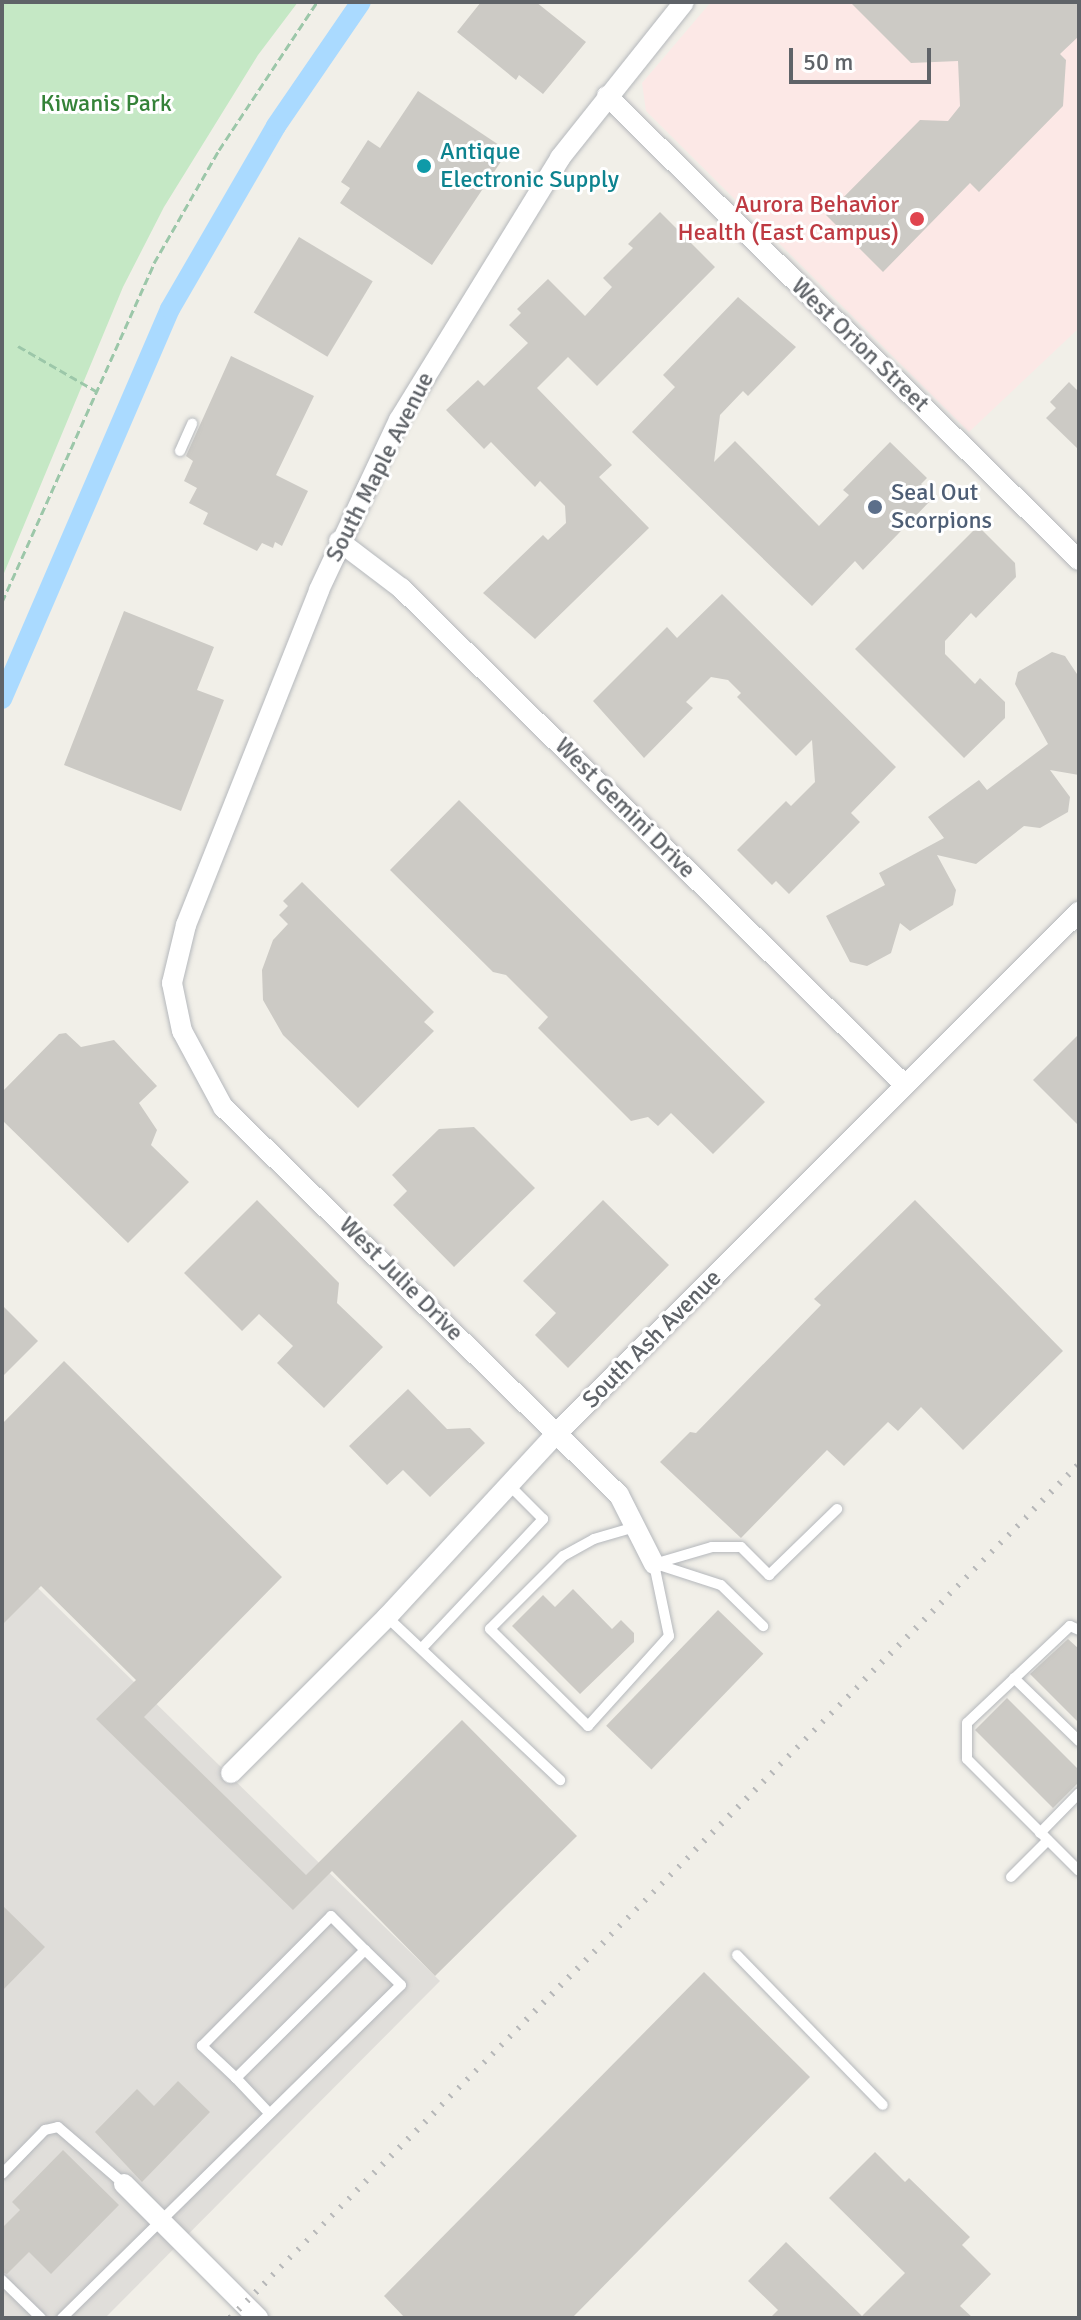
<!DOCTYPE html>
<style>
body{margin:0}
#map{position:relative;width:1081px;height:2320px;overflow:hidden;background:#f1efe8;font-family:Signika,sans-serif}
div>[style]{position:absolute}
.industrial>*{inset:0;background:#e0deda}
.medical>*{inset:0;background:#fce8e6}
.green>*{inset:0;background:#c5e8c5}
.canal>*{height:20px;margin:-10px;padding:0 10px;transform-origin:10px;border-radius:10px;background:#aadaff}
.building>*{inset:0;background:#cccac5;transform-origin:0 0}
.path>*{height:3px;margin-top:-1.5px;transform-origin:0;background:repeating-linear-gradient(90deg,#9cc7a9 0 8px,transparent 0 12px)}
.roads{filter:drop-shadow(0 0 2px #b5b8bc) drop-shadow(0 0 2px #b5b8bc)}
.lane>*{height:10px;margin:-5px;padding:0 5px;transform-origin:5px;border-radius:5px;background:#fff}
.street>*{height:20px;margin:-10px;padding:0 10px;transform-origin:10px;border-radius:10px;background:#fff}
.rail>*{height:6px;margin-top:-3px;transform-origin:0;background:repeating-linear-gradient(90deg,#b6b7b8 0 2px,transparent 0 12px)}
.dots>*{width:22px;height:22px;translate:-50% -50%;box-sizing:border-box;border:4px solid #fff;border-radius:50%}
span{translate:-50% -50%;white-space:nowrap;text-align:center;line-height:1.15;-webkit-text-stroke:6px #fff;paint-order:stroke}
.park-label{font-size:24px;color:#348238}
.culture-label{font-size:24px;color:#0d838f}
.left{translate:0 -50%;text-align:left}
.health-label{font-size:24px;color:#be3a42}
.right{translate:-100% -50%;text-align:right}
.street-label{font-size:24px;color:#5f6368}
.service-label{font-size:24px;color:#4e5e75}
.frame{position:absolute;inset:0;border:4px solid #5f6368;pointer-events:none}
.scale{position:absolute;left:789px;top:48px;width:142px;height:36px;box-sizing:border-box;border:4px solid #5f6368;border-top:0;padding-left:10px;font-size:24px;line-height:28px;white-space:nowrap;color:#5f6368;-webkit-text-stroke:6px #fff;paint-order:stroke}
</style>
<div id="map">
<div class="industrial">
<i style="clip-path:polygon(2px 1553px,440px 1981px,105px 2318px,2px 2318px)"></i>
</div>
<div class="medical">
<i style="clip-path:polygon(711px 2px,1079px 2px,1079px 328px,969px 432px,646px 111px,642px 83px)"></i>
</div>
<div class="green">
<i style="clip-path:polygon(2px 2px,298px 2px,258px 55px,164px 207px,123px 287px,2px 578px)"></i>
</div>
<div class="canal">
<i style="left:2px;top:699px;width:425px;rotate:-66.7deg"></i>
<i style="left:170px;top:309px;width:211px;rotate:-59.9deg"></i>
<i style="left:276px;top:126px;width:150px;rotate:-55.6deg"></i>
</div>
<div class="building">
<i style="clip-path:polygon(481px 2px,536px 2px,586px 42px,543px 94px,519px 75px,516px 80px,457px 32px)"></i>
<i style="clip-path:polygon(850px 2px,1079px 2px,1079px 36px,1060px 54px,1066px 60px,1063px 106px,979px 192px,970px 183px,883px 272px,826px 215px,920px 120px,948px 121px,960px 106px,958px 61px,911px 63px)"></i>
<i style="clip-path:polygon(418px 91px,508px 151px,432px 265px,340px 203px,350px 188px,341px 182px,368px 140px,380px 148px)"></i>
<i style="clip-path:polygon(660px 212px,715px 267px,597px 386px,568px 357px,537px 388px,612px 465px,599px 477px,649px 528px,535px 639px,483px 593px,543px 535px,548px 540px,566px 523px,565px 506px,540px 481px,535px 487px,491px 442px,484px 449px,446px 410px,478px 380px,484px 386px,528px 343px,509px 325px,521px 313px,517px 309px,548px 279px,585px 316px,612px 287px,603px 278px,633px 248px,628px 244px)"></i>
<i style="left:299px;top:237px;width:86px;height:88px;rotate:31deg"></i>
<i style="clip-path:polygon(738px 297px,796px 347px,748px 396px,743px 391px,720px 415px,714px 462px,735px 441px,819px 526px,849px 495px,843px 490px,890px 442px,927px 478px,921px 484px,934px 497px,863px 570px,855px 561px,812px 606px,632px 432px,675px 387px,663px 375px)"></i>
<i style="clip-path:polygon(231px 356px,314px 396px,276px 475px,308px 491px,282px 546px,275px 542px,273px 548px,262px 543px,257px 551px,203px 524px,208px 513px,189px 503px,197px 488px,184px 481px,193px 461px,186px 456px)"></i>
<i style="clip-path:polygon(1069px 382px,1079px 392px,1079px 450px,1046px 418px,1056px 408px,1050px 402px)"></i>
<i style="clip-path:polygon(978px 526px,1015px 563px,1016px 577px,976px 618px,971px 613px,945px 641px,945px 654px,975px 684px,980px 678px,1005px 702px,1005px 718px,964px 758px,855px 649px)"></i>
<i style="clip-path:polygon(722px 594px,896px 767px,851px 813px,860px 822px,789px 894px,776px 881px,772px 885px,737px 850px,786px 801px,791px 806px,815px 782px,812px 740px,796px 756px,737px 697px,741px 693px,728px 680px,711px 677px,686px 702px,693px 708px,644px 758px,593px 701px,667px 627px,677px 638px)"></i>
<i style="clip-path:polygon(124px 611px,214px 647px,197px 690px,224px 700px,181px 811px,64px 765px)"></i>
<i style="clip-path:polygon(1052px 652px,1065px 656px,1079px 677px,1079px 775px,1050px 770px,1070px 797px,1068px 812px,1040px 828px,1024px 826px,976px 864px,937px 855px,956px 890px,953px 905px,910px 931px,900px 923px,891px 953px,867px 966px,850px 962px,826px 916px,885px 885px,879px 873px,944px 838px,928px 817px,979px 780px,987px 790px,1048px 744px,1015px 684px,1018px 672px)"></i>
<i style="clip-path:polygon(459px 800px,765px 1102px,713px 1154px,671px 1113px,658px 1126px,648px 1117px,631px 1121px,538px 1028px,548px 1017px,506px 975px,493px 972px,390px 870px)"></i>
<i style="clip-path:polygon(302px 882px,434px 1012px,424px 1022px,434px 1031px,358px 1108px,283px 1035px,263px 1000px,262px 970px,273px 940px,288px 924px,279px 915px,288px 906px,283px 901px)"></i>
<i style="clip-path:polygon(66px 1033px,81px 1047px,114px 1040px,157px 1086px,139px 1103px,157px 1130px,151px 1145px,189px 1182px,128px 1243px,2px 1120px,2px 1092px,59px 1034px)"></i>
<i style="clip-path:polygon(1079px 1034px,1079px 1126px,1033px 1080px)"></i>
<i style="clip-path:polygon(474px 1127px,535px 1188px,454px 1267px,393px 1205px,407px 1191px,392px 1175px,439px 1129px)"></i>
<i style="clip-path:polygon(257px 1200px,339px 1283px,337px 1303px,383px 1347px,324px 1408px,277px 1363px,293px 1346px,259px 1314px,242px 1331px,184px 1273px)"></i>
<i style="clip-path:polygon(603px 1200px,669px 1265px,568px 1368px,535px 1335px,556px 1313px,523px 1281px)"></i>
<i style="clip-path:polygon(915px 1200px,1063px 1351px,963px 1450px,921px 1407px,898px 1431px,888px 1422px,844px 1466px,827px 1450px,741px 1538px,660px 1462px,690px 1432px,696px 1433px,821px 1305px,814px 1299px)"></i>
<i style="clip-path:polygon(2px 1305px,38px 1341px,2px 1377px)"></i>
<i style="clip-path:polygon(64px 1361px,282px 1577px,144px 1717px,306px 1875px,462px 1720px,577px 1836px,435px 1976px,332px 1871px,293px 1910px,143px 1765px,96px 1719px,136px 1680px,41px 1586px,2px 1625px,2px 1424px)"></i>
<i style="clip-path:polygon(408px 1389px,447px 1429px,470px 1428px,485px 1443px,430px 1497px,403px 1470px,387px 1485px,349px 1446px)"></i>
<i style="clip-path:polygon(573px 1589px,612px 1629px,621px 1620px,634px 1633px,634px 1642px,580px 1694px,512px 1626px,543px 1595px,555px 1607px)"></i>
<i style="left:718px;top:1610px;width:63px;height:161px;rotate:44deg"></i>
<i style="clip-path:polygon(1068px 1639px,1079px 1649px,1079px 1723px,1030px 1674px)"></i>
<i style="clip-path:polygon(1007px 1698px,1079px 1770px,1079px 1782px,1053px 1808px,975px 1730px)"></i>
<i style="clip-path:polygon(2px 1905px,45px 1947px,2px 1991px)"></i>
<i style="clip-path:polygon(704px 1972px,810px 2077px,572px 2318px,405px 2318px,384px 2296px)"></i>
<i style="clip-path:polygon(178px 2081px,210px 2112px,142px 2182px,95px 2132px,137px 2089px,154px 2106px)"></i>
<i style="clip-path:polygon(63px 2150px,119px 2205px,51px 2274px,29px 2252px,7px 2274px,2px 2272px,2px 2228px,20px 2210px,12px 2202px)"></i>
<i style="clip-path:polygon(875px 2152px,905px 2182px,909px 2178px,970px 2237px,962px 2245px,991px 2274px,960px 2306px,973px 2318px,770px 2318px,778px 2310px,748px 2281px,786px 2242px,862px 2316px,905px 2273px,829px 2198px)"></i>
</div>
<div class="path">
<i style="left:18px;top:346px;width:90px;rotate:30deg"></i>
<i style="left:2px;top:602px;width:372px;rotate:-65.8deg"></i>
<i style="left:154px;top:263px;width:130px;rotate:-60.1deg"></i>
<i style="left:219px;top:150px;width:178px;rotate:-56.5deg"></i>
</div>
<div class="roads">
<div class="lane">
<i style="left:180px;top:451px;width:30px;rotate:-66deg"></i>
<i style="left:635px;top:1527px;width:43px;rotate:163.7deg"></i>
<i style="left:594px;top:1539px;width:35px;rotate:151deg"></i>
<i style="left:563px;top:1556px;width:103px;rotate:135deg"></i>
<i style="left:490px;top:1629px;width:138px;rotate:44.7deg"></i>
<i style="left:588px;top:1726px;width:121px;rotate:-48deg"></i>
<i style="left:669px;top:1636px;width:74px;rotate:-101.8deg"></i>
<i style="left:654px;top:1564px;width:60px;rotate:-16.3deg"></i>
<i style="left:712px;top:1547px;width:29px"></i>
<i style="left:741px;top:1547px;width:40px;rotate:45deg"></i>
<i style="left:769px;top:1575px;width:95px;rotate:-44.1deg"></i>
<i style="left:656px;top:1564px;width:68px;rotate:17.9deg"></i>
<i style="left:721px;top:1585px;width:59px;rotate:44.3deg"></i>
<i style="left:387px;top:1617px;width:238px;rotate:43.3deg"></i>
<i style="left:1079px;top:1630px;width:10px;rotate:-156deg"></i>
<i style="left:1070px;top:1626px;width:141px;rotate:136.7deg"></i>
<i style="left:967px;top:1723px;width:36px;rotate:90deg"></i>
<i style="left:967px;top:1759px;width:158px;rotate:45deg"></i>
<i style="left:422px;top:1648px;width:177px;rotate:-46.8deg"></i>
<i style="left:543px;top:1519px;width:48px;rotate:-135deg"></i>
<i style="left:1014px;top:1678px;width:91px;rotate:44.1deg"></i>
<i style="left:1040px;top:1833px;width:56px;rotate:-45.7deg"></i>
<i style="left:1011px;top:1877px;width:52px;rotate:-45deg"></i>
<i style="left:737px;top:1955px;width:209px;rotate:45.8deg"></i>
<i style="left:236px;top:2078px;width:47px;rotate:-136.7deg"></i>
<i style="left:202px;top:2046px;width:183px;rotate:-45.2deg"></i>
<i style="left:331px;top:1916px;width:48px;rotate:45deg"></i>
<i style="left:2px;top:2174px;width:62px;rotate:-45.7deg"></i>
<i style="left:45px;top:2130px;width:13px;rotate:-13deg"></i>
<i style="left:58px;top:2127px;width:87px;rotate:40.8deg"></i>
<i style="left:2px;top:2280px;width:54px;rotate:44.3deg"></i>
<i style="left:62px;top:2318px;width:475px;rotate:-44.5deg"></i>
<i style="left:401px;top:1985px;width:50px;rotate:-135.8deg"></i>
<i style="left:365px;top:1950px;width:182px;rotate:135.2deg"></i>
<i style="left:236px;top:2078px;width:48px;rotate:46.7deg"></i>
</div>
<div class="street">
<i style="left:607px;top:96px;width:662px;rotate:44.51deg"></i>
<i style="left:339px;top:541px;width:78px;rotate:37.2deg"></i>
<i style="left:401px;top:588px;width:706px;rotate:44.6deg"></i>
<i style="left:654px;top:1564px;width:77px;rotate:-116.9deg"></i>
<i style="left:619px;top:1495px;width:554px;rotate:-135.58deg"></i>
<i style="left:223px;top:1107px;width:86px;rotate:-118.3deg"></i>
<i style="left:182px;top:1031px;width:49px;rotate:-101.8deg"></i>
<i style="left:172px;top:983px;width:60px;rotate:-76.4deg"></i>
<i style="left:186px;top:925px;width:360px;rotate:-68.3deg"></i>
<i style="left:319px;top:590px;width:188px;rotate:-64.8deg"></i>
<i style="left:399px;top:420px;width:308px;rotate:-58.4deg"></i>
<i style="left:560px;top:158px;width:199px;rotate:-51.5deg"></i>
<i style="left:231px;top:1773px;width:221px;rotate:-45deg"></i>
<i style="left:387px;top:1617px;width:251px;rotate:-47.3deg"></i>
<i style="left:557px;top:1433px;width:738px;rotate:-44.95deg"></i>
<i style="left:124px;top:2184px;width:190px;rotate:45deg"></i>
</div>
</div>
<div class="rail">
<i style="left:230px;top:2318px;width:1204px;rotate:-45.17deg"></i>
</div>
<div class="dots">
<i style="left:424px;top:166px;background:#0f9aa8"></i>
<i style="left:917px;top:219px;background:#e0444e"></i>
<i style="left:875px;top:507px;background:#5c6f8a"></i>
</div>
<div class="park-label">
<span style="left:106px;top:104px">Kiwanis Park</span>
</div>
<div class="culture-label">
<span class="left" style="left:440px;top:166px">Antique<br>Electronic Supply</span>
</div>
<div class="health-label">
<span class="right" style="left:899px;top:219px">Aurora Behavior<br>Health (East Campus)</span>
</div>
<div class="street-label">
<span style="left:860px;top:345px;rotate:44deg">West Orion Street</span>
<span style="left:380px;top:467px;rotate:-63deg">South Maple Avenue</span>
<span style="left:625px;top:808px;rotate:45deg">West Gemini Drive</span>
<span style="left:401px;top:1279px;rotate:45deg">West Julie Drive</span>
<span style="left:652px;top:1339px;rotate:-45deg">South Ash Avenue</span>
</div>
<div class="service-label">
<span class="left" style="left:891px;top:507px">Seal Out<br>Scorpions</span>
</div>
<div class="frame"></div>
<div class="scale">50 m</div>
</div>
